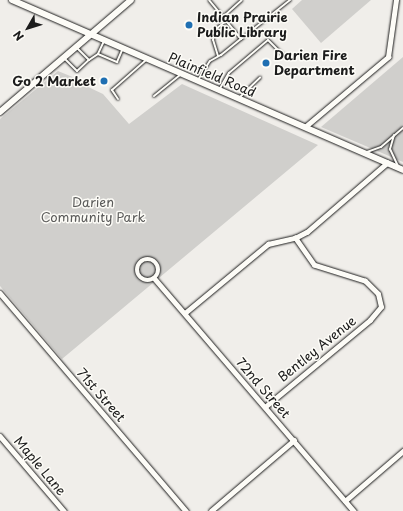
<!DOCTYPE html>
<style>
body{margin:0}
#map{position:relative;width:403px;height:511px;overflow:hidden;background:#f0eeea;font-family:"Playpen Sans",sans-serif}
div>[style]{position:absolute}
.green>*{inset:0;background:#d0cfcc}
.roads{filter:drop-shadow(0 0 1px #1c1c1c) drop-shadow(0 0 1px #1c1c1c)}
.lane>*{height:2px;margin:-1px;padding:0 1px;transform-origin:1px;border-radius:1px;background:#fdfcf7}
.street>*{height:4.5px;margin:-2.25px;padding:0 2.25px;transform-origin:2.25px;border-radius:2.25px;background:#fdfcf7}
.street>.ring{margin:-2.25px;padding:0;box-sizing:content-box;background:none;border:4.5px solid #fdfcf7;border-radius:50%}
.secondary>*{height:6px;margin:-3px;padding:0 3px;transform-origin:3px;border-radius:3px;background:#fdfcf7}
.dots>*{width:11px;height:11px;translate:-50% -50%;box-sizing:border-box;border:2px solid #fdfcf7;border-radius:50%}
span{translate:-50% -50%;white-space:nowrap;text-align:center;line-height:1.15;-webkit-text-stroke:3px #fdfcf7;paint-order:stroke}
.poi-label{font-size:13px;color:#1c1c1c;font-weight:700}
.left{translate:0 -50%;text-align:left}
.right{translate:-100% -50%;text-align:right}
.street-label{font-size:13px;color:#1c1c1c}
.park-label{font-size:13px;color:#5b5b5a}
.north{position:absolute;left:8px;top:8px;width:40px;height:40px;-webkit-text-stroke:3px #fdfcf7;paint-order:stroke;rotate:231deg;font-size:11px;font-weight:700;line-height:16px;text-align:center;color:#1c1c1c}
.north::after{content:'';display:block;margin:auto;width:14px;height:18px;background:#1c1c1c;clip-path:polygon(50% 0,100% 100%,50% 72%,0 100%)}
</style>
<div id="map">
<div class="green">
<i style="clip-path:polygon(302px 0,371px 0,321px 43px,292px 9px)"></i>
<i style="clip-path:polygon(403px 57px,403px 162px,321px 127px)"></i>
<i style="clip-path:polygon(58px 71px,87px 83px,86px 86px,103px 94px,129px 124px,182px 84px,318px 145px,62px 359px,0 286px,0 119px)"></i>
</div>
<div class="roads">
<div class="lane">
<i style="left:223px;top:17px;width:25px;rotate:-42deg"></i>
<i style="left:241px;top:39px;width:63px;rotate:-38.5deg"></i>
<i style="left:104px;top:41px;width:14px;rotate:115deg"></i>
<i style="left:98px;top:54px;width:21px;rotate:23deg"></i>
<i style="left:117px;top:62px;width:13px;rotate:-67deg"></i>
<i style="left:77px;top:48px;width:17px;rotate:45deg"></i>
<i style="left:89px;top:60px;width:11px;rotate:-34deg"></i>
<i style="left:218px;top:56px;width:17px;rotate:-107deg"></i>
<i style="left:213px;top:40px;width:5px;rotate:-79deg"></i>
<i style="left:214px;top:35px;width:6px;rotate:-72deg"></i>
<i style="left:216px;top:29px;width:13px;rotate:-39deg"></i>
<i style="left:65px;top:59px;width:17px;rotate:45deg"></i>
<i style="left:77px;top:71px;width:16px;rotate:-43deg"></i>
<i style="left:198px;top:80px;width:22px;rotate:-58deg"></i>
<i style="left:210px;top:61px;width:13px;rotate:-29deg"></i>
<i style="left:221px;top:55px;width:26px;rotate:-39deg"></i>
<i style="left:241px;top:39px;width:50px;rotate:-129.4deg"></i>
<i style="left:219px;top:90px;width:20px;rotate:-60deg"></i>
<i style="left:229px;top:73px;width:51px;rotate:-40.2deg"></i>
<i style="left:268px;top:40px;width:23px;rotate:45deg"></i>
<i style="left:154px;top:96px;width:33px;rotate:-39deg"></i>
<i style="left:240px;top:97px;width:28px;rotate:-44deg"></i>
<i style="left:118px;top:99px;width:11px;rotate:-124deg"></i>
<i style="left:112px;top:90px;width:45px;rotate:-41.4deg"></i>
<i style="left:394px;top:135px;width:15px;rotate:106deg"></i>
<i style="left:390px;top:149px;width:19px;rotate:65deg"></i>
<i style="left:367px;top:152px;width:15px;rotate:-20deg"></i>
<i style="left:381px;top:147px;width:29px;rotate:-41deg"></i>
</div>
<div class="street">
<i style="left:305px;top:127px;width:109px;rotate:-40.1deg"></i>
<i style="left:388px;top:57px;width:58px;rotate:-82deg"></i>
<i class="ring" style="left:137px;top:259px;width:17.5px;height:17.5px"></i>
<i style="left:155px;top:279px;width:306px;rotate:49.4deg"></i>
<i style="left:0;top:293px;width:287px;rotate:49.5deg"></i>
<i style="left:185px;top:313px;width:108px;rotate:-39.7deg"></i>
<i style="left:268px;top:244px;width:28px;rotate:-13deg"></i>
<i style="left:295px;top:238px;width:13px;rotate:-27deg"></i>
<i style="left:307px;top:232px;width:106px;rotate:-40.8deg"></i>
<i style="left:265px;top:407px;width:136px;rotate:-39.6deg"></i>
<i style="left:370px;top:320px;width:17px;rotate:-50deg"></i>
<i style="left:381px;top:307px;width:13px;rotate:-103deg"></i>
<i style="left:378px;top:294px;width:18px;rotate:-135deg"></i>
<i style="left:365px;top:281px;width:53px;rotate:-162.6deg"></i>
<i style="left:314px;top:265px;width:33px;rotate:-125deg"></i>
<i style="left:0;top:436px;width:99px;rotate:49.5deg"></i>
<i style="left:345px;top:501px;width:77px;rotate:-40.8deg"></i>
<i style="left:211px;top:511px;width:109px;rotate:-40.5deg"></i>
</div>
<div class="secondary">
<i style="left:12px;top:0;width:426px;rotate:23.5deg"></i>
<i style="left:0;top:112px;width:172px;rotate:-40.5deg"></i>
</div>
</div>
<div class="dots">
<i style="left:189px;top:25px;background:#1f6fb2"></i>
<i style="left:266px;top:63px;background:#1f6fb2"></i>
<i style="left:104px;top:81px;background:#1f6fb2"></i>
</div>
<div class="poi-label">
<span class="left" style="left:197px;top:25px">Indian Prairie<br>Public Library</span>
<span class="left" style="left:274px;top:63px">Darien Fire<br>Department</span>
<span class="right" style="left:96px;top:81px">Go 2 Market</span>
</div>
<div class="street-label">
<span style="left:212px;top:75px;rotate:23deg">Plainfield Road</span>
<span style="left:317px;top:349px;rotate:-39deg">Bentley Avenue</span>
<span style="left:263px;top:388px;rotate:49deg">72nd Street</span>
<span style="left:101px;top:395px;rotate:49deg">71st Street</span>
<span style="left:40px;top:466px;rotate:50deg">Maple Lane</span>
</div>
<div class="park-label">
<span style="left:93px;top:210px">Darien<br>Community Park</span>
</div>
<div class="north">N</div>
</div>
